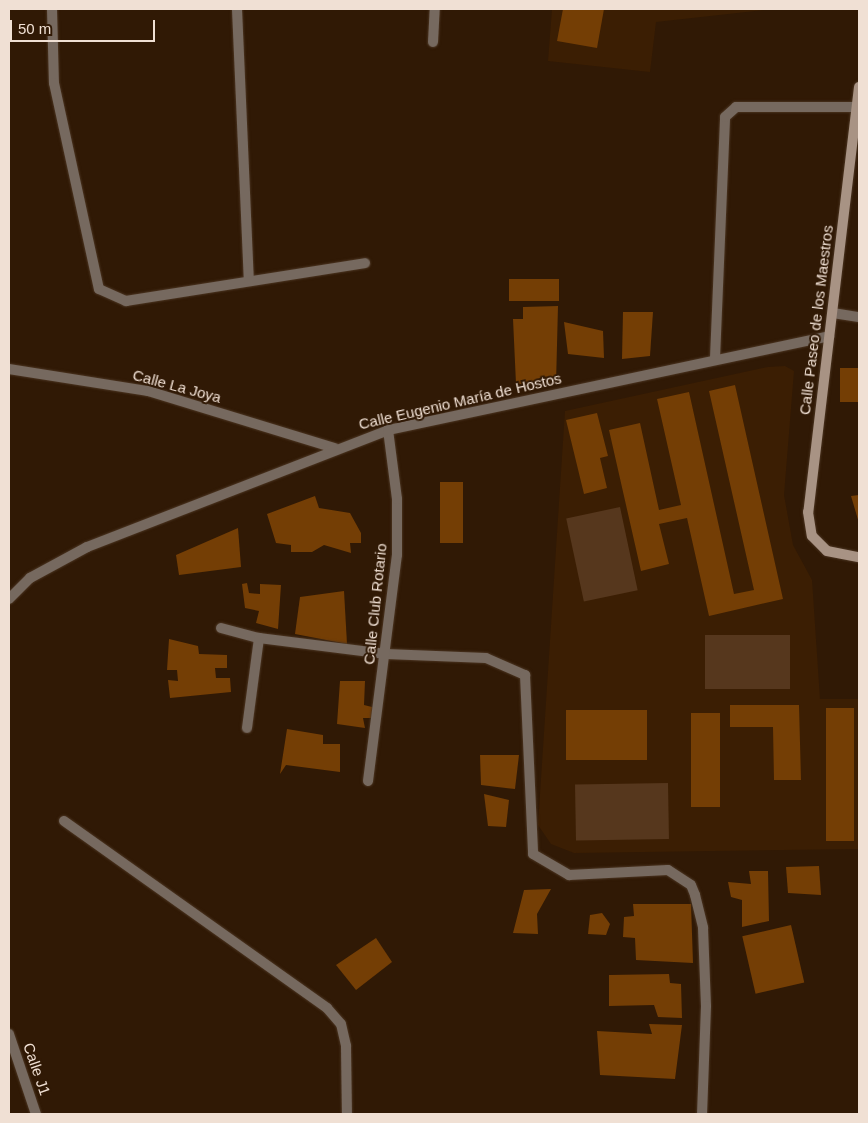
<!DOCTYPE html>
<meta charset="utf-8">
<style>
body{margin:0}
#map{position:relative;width:868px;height:1123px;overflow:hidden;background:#301905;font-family:Helvetica,sans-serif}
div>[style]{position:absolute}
.built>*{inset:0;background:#3b1e03}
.green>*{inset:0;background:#56371d;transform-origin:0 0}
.building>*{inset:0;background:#743e05;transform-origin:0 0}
.roads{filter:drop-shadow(0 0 1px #4b3522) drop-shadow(0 0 1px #4b3522)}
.minor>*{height:10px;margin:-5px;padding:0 5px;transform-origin:5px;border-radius:5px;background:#76695f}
.secondary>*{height:10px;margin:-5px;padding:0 5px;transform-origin:5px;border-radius:5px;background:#a89384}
span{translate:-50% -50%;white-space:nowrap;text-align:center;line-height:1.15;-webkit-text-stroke:4px #301905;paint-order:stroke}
.street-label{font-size:15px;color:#f0e0d4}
.frame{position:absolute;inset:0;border:10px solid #f0e0d4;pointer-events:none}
.scale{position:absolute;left:10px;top:20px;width:145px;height:22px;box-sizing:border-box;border:2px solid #f0e0d4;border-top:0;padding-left:6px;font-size:15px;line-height:18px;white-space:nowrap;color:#f0e0d4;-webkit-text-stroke:4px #301905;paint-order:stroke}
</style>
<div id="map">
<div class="built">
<i style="clip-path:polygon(552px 9px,774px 9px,656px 22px,650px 72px,548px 61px)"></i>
<i style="clip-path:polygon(768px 367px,785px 366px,794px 371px,784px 495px,793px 545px,812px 580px,820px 699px,859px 699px,859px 849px,574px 853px,551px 844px,538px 825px,565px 411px)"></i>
</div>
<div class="green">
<i style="left:620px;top:507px;width:85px;height:55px;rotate:78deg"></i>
<i style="left:790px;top:635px;width:54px;height:85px;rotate:90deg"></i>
<i style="left:668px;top:783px;width:56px;height:93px;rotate:89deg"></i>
</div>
<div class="building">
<i style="clip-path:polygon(563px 9px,604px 9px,597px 48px,557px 41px)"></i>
<i style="left:559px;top:279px;width:22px;height:50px;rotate:90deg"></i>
<i style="clip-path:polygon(558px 306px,556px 384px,516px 384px,513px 319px,523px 319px,523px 307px)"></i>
<i style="clip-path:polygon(623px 312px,653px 312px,650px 356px,622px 359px)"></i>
<i style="clip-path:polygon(564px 322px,603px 331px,604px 358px,568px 354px)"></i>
<i style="left:840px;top:368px;width:19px;height:34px"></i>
<i style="clip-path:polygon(735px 385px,783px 599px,709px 616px,687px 518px,659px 524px,669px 564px,641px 571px,609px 430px,640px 423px,659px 510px,681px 505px,657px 399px,689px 392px,734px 594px,754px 590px,709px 391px)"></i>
<i style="clip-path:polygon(597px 413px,608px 456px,600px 458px,607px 488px,584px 494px,566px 420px)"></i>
<i style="left:440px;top:482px;width:23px;height:61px"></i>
<i style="clip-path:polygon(859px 495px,859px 523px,851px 496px)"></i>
<i style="clip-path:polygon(315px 496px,319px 508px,350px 513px,361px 533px,361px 543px,350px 543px,351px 553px,324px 545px,312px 552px,291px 552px,291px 545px,276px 543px,267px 514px)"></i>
<i style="clip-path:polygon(238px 528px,241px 567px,179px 575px,176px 555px)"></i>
<i style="clip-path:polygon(247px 583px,249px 593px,260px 594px,260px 584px,281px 585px,278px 629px,256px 623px,259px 611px,245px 608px,242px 584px)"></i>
<i style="clip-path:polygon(344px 591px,347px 644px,295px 634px,300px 597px)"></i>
<i style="clip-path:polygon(169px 639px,198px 646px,199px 654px,227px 655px,227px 668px,215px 668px,216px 678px,230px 678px,231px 692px,170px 698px,168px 680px,178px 681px,177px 670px,167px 670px)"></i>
<i style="clip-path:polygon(340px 681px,365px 681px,364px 705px,376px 708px,375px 718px,363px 718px,365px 728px,337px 724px)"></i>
<i style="clip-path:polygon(730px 705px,799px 705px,801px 780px,774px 780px,773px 727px,730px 727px)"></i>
<i style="left:826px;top:708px;width:28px;height:133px"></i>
<i style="left:647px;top:710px;width:50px;height:81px;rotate:90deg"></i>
<i style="left:691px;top:713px;width:29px;height:94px"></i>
<i style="clip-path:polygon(287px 729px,323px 735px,323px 744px,340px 744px,340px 772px,286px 765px,280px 774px)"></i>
<i style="clip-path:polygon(480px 755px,519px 755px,515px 789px,481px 785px)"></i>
<i style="clip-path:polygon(484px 794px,509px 800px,506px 827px,488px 826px)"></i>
<i style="clip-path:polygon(819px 866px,821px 895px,788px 893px,786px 867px)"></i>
<i style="clip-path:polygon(749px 871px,768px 871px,769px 921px,742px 927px,742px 900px,731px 897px,728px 882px,751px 884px)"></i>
<i style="clip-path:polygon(551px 889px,537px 914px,538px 934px,513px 933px,524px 890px)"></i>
<i style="clip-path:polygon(633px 904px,691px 904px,693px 963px,636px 960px,635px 938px,623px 937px,624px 917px,634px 916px)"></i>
<i style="clip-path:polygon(602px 913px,610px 924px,606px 935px,588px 934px,590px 915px)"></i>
<i style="left:791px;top:925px;width:59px;height:50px;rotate:77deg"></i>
<i style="clip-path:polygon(376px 938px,392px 962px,356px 990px,336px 965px)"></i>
<i style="clip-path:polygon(669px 974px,670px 983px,681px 984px,682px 1018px,658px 1017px,654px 1005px,609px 1006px,609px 975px)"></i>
<i style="clip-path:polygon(649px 1024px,682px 1025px,675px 1079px,600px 1075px,597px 1031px,652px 1034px)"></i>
</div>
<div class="roads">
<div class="minor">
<i style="left:52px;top:9px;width:74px;rotate:88.5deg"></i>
<i style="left:54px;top:83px;width:211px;rotate:77.7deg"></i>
<i style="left:99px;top:289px;width:30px;rotate:24deg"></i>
<i style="left:126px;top:301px;width:242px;rotate:-9deg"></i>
<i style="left:237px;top:9px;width:270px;rotate:87.5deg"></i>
<i style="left:433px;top:42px;width:33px;rotate:-87deg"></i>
<i style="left:833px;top:313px;width:26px;rotate:9deg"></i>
<i style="left:715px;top:358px;width:241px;rotate:-87.6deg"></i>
<i style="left:725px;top:117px;width:15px;rotate:-42deg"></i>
<i style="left:736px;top:107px;width:120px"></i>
<i style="left:9px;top:369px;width:141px;rotate:9deg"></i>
<i style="left:148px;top:391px;width:195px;rotate:17deg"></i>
<i style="left:9px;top:599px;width:30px;rotate:-45deg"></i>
<i style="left:30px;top:578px;width:65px;rotate:-28.5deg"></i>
<i style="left:87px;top:547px;width:323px;rotate:-21.2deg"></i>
<i style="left:388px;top:430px;width:451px;rotate:-12deg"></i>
<i style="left:221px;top:628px;width:39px;rotate:15deg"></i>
<i style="left:259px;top:638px;width:128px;rotate:7.2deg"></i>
<i style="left:386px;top:654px;width:100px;rotate:2.3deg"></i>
<i style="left:486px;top:658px;width:43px;rotate:23.6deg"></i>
<i style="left:525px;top:675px;width:179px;rotate:87.4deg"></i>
<i style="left:533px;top:854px;width:42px;rotate:30.3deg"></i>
<i style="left:569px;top:875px;width:99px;rotate:-2.9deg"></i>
<i style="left:668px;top:870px;width:27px;rotate:33deg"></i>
<i style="left:691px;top:885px;width:11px;rotate:68deg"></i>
<i style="left:695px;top:895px;width:34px;rotate:76deg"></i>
<i style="left:703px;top:928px;width:78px;rotate:87.8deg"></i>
<i style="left:706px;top:1006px;width:108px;rotate:92.1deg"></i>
<i style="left:247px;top:728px;width:91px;rotate:-82.4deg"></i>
<i style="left:368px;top:781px;width:228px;rotate:-82.7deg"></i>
<i style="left:397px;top:555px;width:56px;rotate:-90deg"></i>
<i style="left:397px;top:499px;width:70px;rotate:-97.4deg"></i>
<i style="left:64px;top:821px;width:323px;rotate:35.4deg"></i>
<i style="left:327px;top:1008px;width:21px;rotate:49deg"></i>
<i style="left:341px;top:1024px;width:23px;rotate:77deg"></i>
<i style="left:346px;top:1046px;width:68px;rotate:89.2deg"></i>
<i style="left:9px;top:1034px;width:84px;rotate:71.4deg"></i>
</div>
<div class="secondary">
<i style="left:859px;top:87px;width:428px;rotate:96.8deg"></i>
<i style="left:808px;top:512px;width:24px;rotate:81deg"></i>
<i style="left:812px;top:536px;width:21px;rotate:45deg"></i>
<i style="left:827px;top:551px;width:33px;rotate:11deg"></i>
</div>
</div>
<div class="street-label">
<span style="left:816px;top:320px;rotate:-83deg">Calle Paseo de los Maestros</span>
<span style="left:177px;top:386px;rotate:15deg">Calle La Joya</span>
<span style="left:460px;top:401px;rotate:-13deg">Calle Eugenio María de Hostos</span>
<span style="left:375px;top:604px;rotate:-84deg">Calle Club Rotario</span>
<span style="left:37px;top:1069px;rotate:71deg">Calle J1</span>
</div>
<div class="frame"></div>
<div class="scale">50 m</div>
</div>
